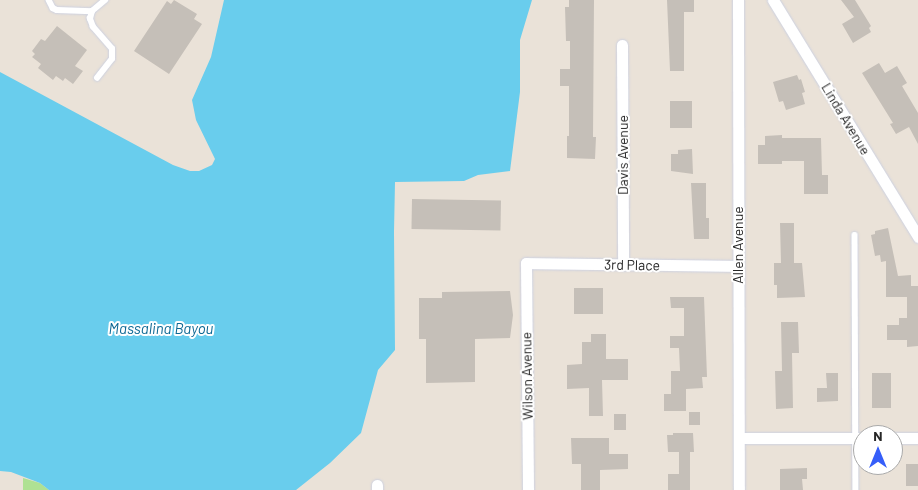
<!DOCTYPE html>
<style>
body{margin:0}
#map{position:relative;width:918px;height:490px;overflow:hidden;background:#eae2d8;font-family:Barlow,sans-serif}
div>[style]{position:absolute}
.green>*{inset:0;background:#afe193}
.water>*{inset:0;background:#69cded}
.building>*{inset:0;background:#c5bfb8;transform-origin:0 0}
.roads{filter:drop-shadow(0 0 1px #cdd1e0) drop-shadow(0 0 1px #cdd1e0)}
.lane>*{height:5.5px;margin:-2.75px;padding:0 2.75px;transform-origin:2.75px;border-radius:2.75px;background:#fff}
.street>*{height:11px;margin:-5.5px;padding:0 5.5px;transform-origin:5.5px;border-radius:5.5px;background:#fff}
span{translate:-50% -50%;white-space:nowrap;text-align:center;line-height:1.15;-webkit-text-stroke:4px #fff;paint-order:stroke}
.street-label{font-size:14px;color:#272727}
.water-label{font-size:15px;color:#0d6894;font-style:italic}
.north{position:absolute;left:853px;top:425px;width:50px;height:50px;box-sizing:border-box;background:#fff;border:1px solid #a9a9a9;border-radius:50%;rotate:0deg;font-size:14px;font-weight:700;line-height:20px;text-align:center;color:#272727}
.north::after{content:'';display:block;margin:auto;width:18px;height:22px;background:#365ef9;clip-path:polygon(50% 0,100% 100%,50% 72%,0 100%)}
</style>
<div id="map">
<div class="green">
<i style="clip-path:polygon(23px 478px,40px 483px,49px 490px,23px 490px)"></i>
</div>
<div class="water">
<i style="clip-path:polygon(224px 0,532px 0,520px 40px,520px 92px,510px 171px,478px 175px,464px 181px,395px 182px,394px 232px,395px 350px,378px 370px,361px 433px,330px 463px,296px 490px,49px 490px,40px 483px,11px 472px,0 471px,0 72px,173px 165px,190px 171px,199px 171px,212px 165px,215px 159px,196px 120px,192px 100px,211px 57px)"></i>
</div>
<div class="building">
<i style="clip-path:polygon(174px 0,197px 14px,194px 19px,202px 24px,169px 74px,134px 51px,167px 1px,171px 4px)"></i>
<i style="clip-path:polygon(569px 0,594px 0,593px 137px,596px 137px,595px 159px,567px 158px,567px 136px,569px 136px,569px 86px,560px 86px,560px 69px,570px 69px,570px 41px,566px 41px,565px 7px,569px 7px)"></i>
<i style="clip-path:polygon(667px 0,694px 0,694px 12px,684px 12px,684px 71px,670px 71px)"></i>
<i style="clip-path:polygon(841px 0,855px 0,871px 26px,869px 28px,871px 32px,853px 43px,842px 24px,854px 17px)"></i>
<i style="clip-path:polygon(57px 26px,87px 50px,75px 66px,83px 71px,73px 84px,65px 78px,63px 81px,56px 76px,53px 80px,38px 68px,41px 64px,32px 57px,35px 54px,32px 51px,41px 39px,45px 41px)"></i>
<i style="clip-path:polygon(879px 63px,885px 73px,897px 66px,907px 83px,902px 86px,918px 113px,918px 144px,909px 127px,896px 134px,890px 124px,893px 123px,862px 73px)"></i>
<i style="clip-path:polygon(797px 75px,799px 80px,801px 79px,805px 92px,802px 93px,805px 104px,786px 110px,783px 101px,779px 102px,773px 82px)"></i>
<i style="left:670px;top:101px;width:22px;height:27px"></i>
<i style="clip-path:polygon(782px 135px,782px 138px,821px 138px,822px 175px,828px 175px,828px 194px,804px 194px,804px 161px,782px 161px,782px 164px,758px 164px,758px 145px,765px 145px,765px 136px)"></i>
<i style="clip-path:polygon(692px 149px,693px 174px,671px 171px,671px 154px,678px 154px,678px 150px)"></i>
<i style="clip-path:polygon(691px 183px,706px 183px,706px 218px,709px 218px,709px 239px,694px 239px)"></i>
<i style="left:412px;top:199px;width:89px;height:30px;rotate:1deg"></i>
<i style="clip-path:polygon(780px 223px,794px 223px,794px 263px,802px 263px,805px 297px,777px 298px,777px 285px,774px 285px,774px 263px,781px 263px)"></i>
<i style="clip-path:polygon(888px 228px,898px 276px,911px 275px,911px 286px,918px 286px,918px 346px,907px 347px,907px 340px,887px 340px,887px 325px,899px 325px,899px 318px,907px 318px,907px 297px,886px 297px,886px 261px,881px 262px,880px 255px,875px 256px,871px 235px,875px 234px,875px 231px)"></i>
<i style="left:574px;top:288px;width:29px;height:26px"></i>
<i style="clip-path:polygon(510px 291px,513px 315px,510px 338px,475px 339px,475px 382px,426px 383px,426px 339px,419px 339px,419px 298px,442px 298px,442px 292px)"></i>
<i style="clip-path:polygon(670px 297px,704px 297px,707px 377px,702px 377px,703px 388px,686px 389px,686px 411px,664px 411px,664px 394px,671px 394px,671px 371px,680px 371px,679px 348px,670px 348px,670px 336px,684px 336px,684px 308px,671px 308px)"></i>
<i style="clip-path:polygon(781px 322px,798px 322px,799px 353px,792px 353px,793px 408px,776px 409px,775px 371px,782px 371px)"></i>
<i style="clip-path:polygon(591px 334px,606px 334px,606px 359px,628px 359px,628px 380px,602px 380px,603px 416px,589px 416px,589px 388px,567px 389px,567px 365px,582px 364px,582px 342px,591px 342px)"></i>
<i style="clip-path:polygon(826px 373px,838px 373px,838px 401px,817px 402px,817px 388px,827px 388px)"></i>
<i style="left:872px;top:373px;width:19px;height:35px"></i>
<i style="left:689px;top:412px;width:11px;height:13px"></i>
<i style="left:614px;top:414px;width:12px;height:16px"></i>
<i style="clip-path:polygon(673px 433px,693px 433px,694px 452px,690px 452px,690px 490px,668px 490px,668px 474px,679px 474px,679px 452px,668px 452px,667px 435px,673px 435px)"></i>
<i style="clip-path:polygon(571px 438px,609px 438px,609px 454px,628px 454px,628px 469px,600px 470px,600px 490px,581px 490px,581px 464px,572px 464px)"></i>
<i style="left:906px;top:464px;width:12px;height:22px"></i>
<i style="clip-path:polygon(807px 468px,807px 479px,802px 479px,803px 490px,780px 490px,780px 469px)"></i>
</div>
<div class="roads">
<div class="lane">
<i style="left:49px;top:0;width:9px;rotate:63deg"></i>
<i style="left:53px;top:8px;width:4px;rotate:27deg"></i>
<i style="left:57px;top:10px;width:35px;rotate:2deg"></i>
<i style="left:97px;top:78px;width:24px;rotate:-52deg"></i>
<i style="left:112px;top:59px;width:10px;rotate:-90deg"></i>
<i style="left:112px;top:49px;width:29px;rotate:-131deg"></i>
<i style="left:93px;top:27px;width:9px;rotate:-111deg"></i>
<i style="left:90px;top:19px;width:8px;rotate:-76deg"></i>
<i style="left:92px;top:11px;width:17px;rotate:-40deg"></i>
<i style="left:855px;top:235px;width:255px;rotate:89.8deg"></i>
</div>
<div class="street">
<i style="left:738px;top:0;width:490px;rotate:89.9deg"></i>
<i style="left:773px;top:0;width:278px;rotate:58.5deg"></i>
<i style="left:622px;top:45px;width:220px;rotate:89.7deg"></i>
<i style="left:739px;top:438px;width:124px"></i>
<i style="left:893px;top:438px;width:25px"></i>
<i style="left:377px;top:485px;width:5px;rotate:90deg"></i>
<i style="left:528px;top:490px;width:227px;rotate:-90.5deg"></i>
<i style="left:526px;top:263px;width:212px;rotate:0.8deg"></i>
</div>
</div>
<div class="street-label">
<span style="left:846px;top:119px;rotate:59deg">Linda Avenue</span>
<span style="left:623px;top:155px;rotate:-90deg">Davis Avenue</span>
<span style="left:738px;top:245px;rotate:-90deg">Allen Avenue</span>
<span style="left:632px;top:265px;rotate:1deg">3rd Place</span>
<span style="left:527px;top:376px;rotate:-91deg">Wilson Avenue</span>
</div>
<div class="water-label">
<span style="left:161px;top:329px">Massalina Bayou</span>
</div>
<div class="north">N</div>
</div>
